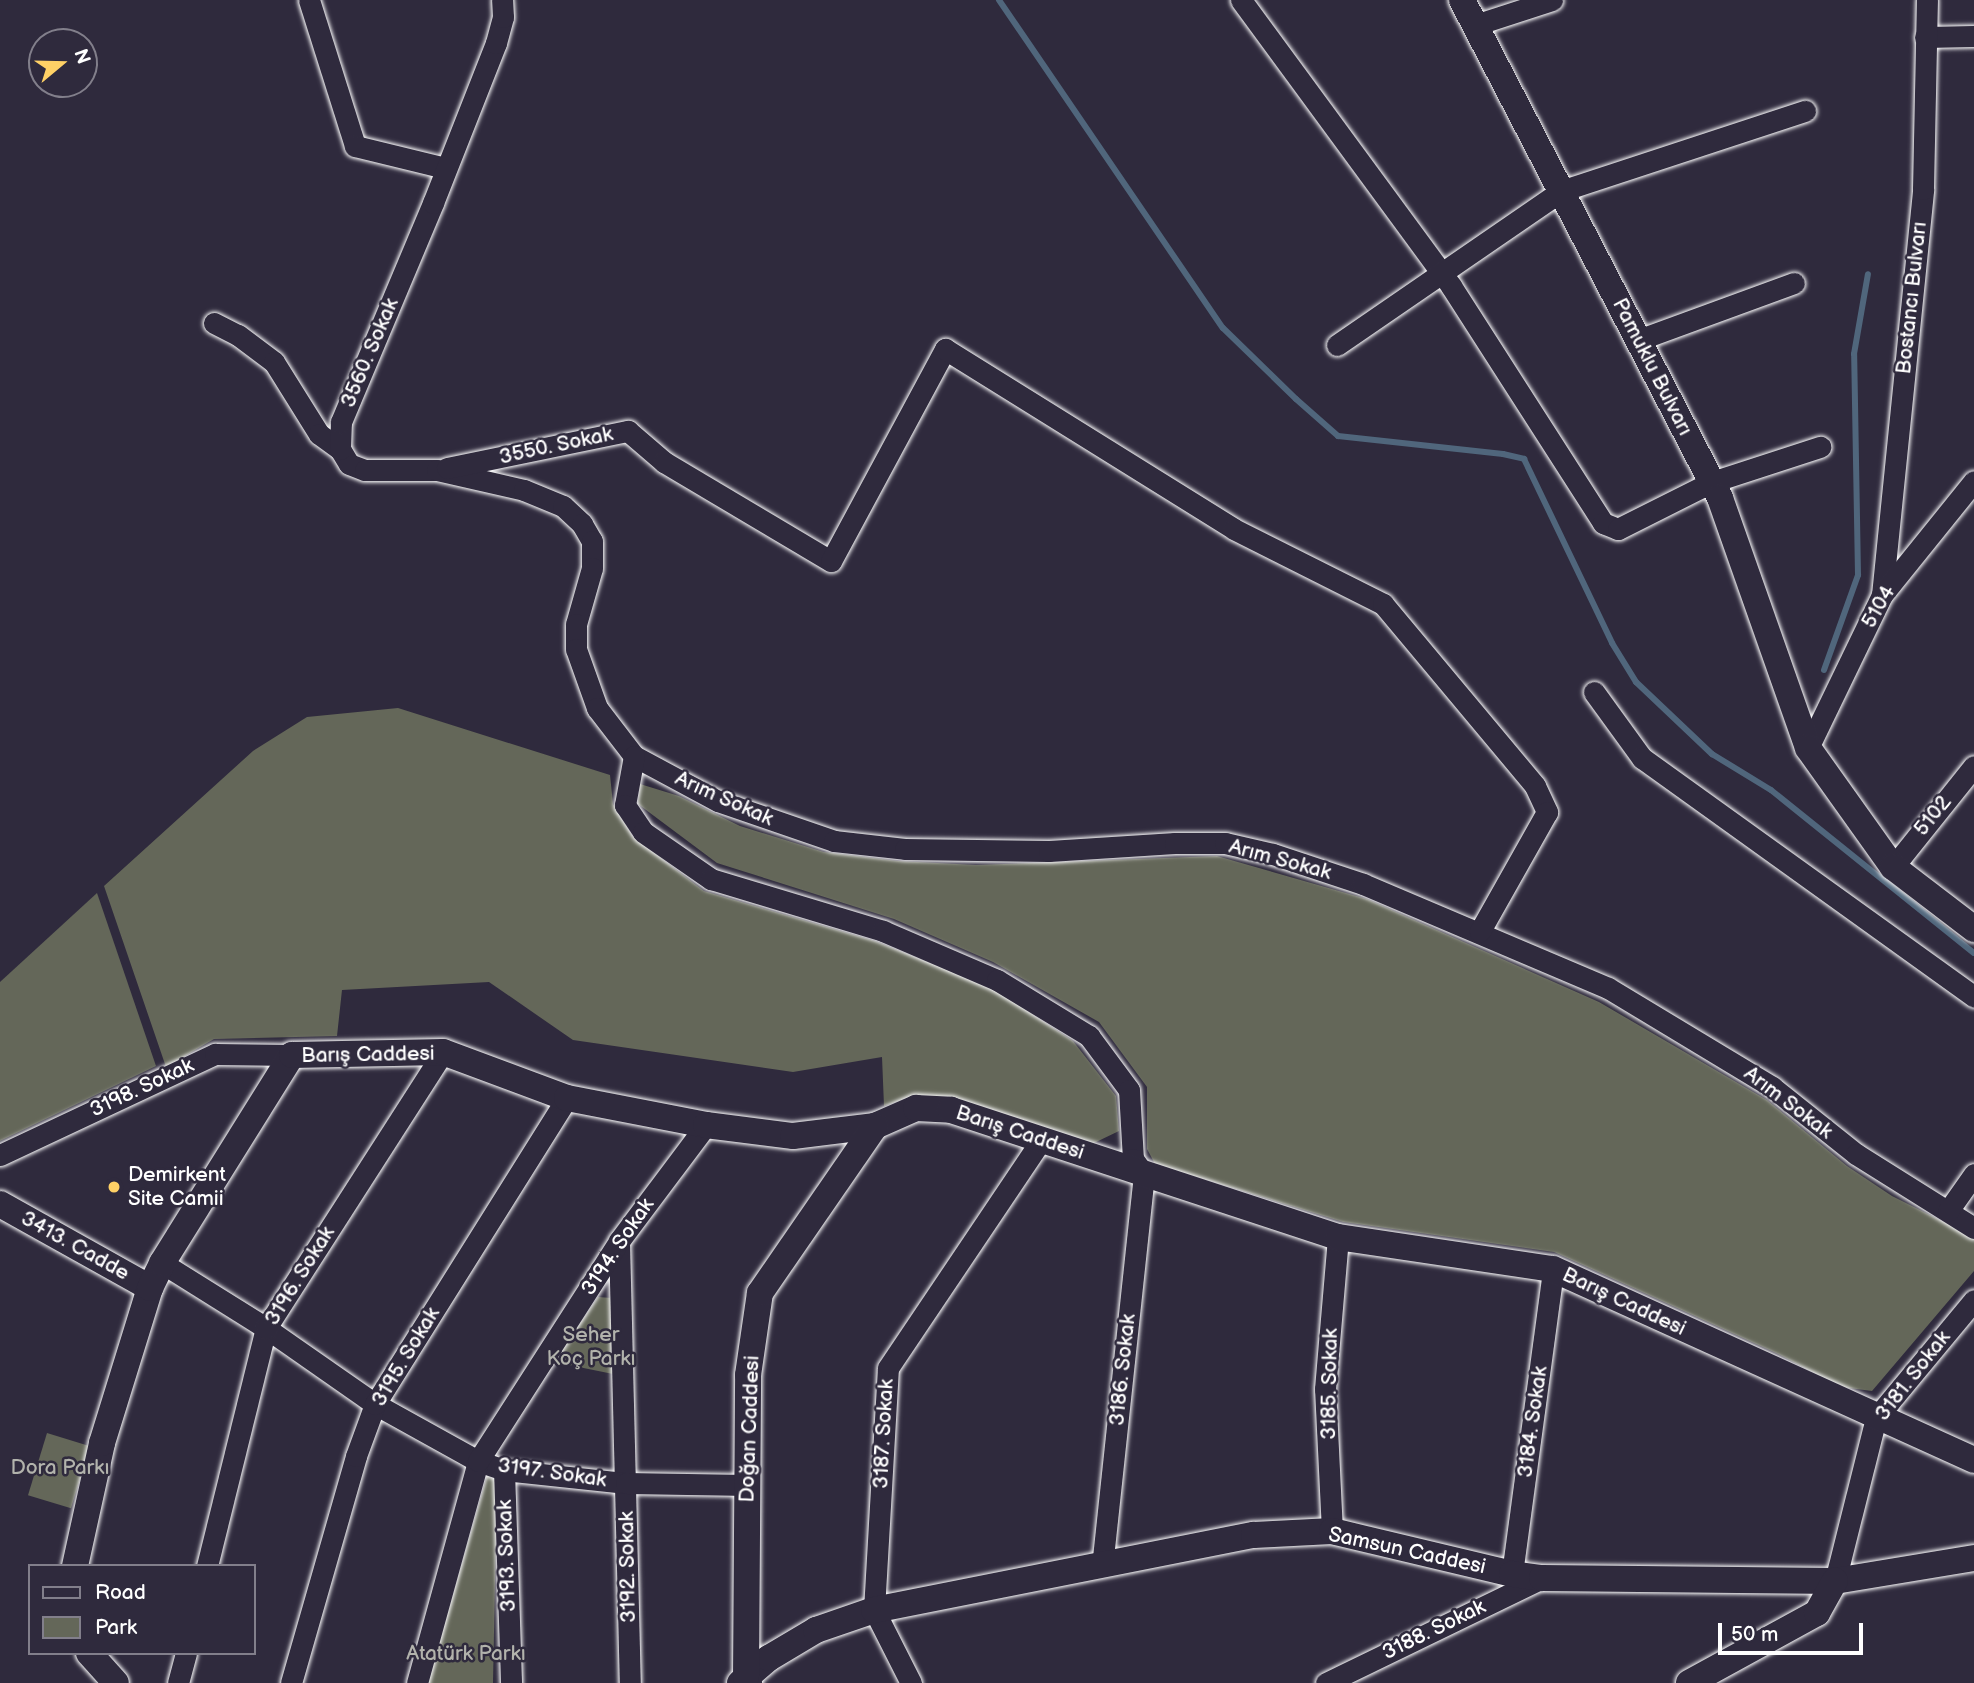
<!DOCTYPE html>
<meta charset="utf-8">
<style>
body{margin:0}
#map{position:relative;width:1974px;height:1683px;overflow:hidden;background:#2f2a3d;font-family:"Balsamiq Sans",sans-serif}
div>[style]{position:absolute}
.green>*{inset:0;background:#646759;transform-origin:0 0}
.stream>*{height:6px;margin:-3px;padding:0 3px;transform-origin:3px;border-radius:3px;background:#50667c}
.roads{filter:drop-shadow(0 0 2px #fff) drop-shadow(0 0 2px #fff)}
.minor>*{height:21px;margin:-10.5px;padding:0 10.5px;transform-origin:10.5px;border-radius:10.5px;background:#2f2a3d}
.tertiary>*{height:26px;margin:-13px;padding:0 13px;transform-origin:13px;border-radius:13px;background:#2f2a3d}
.dots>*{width:19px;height:19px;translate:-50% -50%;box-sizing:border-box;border:4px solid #2f2a3d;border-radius:50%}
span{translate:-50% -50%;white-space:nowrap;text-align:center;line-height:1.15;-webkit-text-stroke:5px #2f2a3d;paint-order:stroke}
.street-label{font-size:21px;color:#fff}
.poi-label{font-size:21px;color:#fff}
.left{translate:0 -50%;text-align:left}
.park-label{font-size:21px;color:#b2b3ac}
.legend{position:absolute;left:28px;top:1564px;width:228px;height:91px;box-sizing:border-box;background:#2f2a3d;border:2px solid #827f8b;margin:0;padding:9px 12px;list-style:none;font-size:21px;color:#fff}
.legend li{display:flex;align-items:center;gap:14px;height:35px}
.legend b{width:35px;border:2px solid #827f8b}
.north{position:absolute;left:28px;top:28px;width:70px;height:70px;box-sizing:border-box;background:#2f2a3d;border:2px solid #827f8b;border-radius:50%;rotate:71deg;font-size:19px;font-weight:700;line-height:28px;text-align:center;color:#fff}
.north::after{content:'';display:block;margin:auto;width:24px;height:32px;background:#ffd166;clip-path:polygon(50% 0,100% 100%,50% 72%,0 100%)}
.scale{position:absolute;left:1718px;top:1623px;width:145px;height:32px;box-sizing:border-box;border:4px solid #fff;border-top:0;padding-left:9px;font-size:21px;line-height:24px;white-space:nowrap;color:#fff;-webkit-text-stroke:5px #2f2a3d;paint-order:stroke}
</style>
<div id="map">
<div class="green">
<i style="clip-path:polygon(398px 708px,610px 775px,613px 804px,633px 837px,704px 891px,875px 941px,992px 988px,1073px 1041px,1116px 1096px,1119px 1131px,1094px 1143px,910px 1097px,884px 1106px,882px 1057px,793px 1072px,573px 1040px,489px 982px,342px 990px,337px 1036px,214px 1039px,166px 1067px,104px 886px,253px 751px,307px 717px)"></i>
<i style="clip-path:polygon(640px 784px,679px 796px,740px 826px,824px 852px,898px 861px,976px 865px,1217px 856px,1367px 899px,1599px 1002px,1767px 1100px,1847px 1166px,1892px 1196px,1974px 1237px,1974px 1271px,1872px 1391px,1841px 1387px,1778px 1354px,1554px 1252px,1343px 1222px,1155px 1164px,1147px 1149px,1147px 1087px,1099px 1022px,993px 962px,894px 919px,717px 863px,638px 804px)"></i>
<i style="clip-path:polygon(97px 893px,156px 1066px,0 1141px,0 982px)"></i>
<i style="clip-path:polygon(598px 1297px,612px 1298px,613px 1374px,554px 1362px)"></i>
<i style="left:47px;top:1433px;width:45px;height:65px;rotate:17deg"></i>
<i style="clip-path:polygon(487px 1476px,497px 1480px,493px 1683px,428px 1683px)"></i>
</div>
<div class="stream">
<i style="left:999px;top:0;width:397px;rotate:55.7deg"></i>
<i style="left:1223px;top:328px;width:102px;rotate:44.2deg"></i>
<i style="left:1296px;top:399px;width:56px;rotate:41.4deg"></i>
<i style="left:1338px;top:436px;width:166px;rotate:6.2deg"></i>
<i style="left:1503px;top:454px;width:22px;rotate:13deg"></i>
<i style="left:1524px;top:459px;width:204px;rotate:64.4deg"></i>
<i style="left:1612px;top:643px;width:46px;rotate:58.4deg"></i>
<i style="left:1636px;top:682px;width:105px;rotate:43.5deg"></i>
<i style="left:1712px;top:754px;width:69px;rotate:31.4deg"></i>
<i style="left:1771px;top:790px;width:260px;rotate:38.8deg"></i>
<i style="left:1824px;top:670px;width:101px;rotate:-70.3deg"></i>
<i style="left:1858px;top:575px;width:221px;rotate:-91deg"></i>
<i style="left:1854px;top:354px;width:81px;rotate:-80.1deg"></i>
</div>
<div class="roads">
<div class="minor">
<i style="left:309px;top:0;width:153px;rotate:72.5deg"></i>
<i style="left:355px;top:146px;width:93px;rotate:13.7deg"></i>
<i style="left:1241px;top:0;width:355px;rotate:53.7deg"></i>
<i style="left:1451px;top:286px;width:282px;rotate:57.3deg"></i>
<i style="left:1603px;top:523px;width:16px;rotate:22deg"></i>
<i style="left:1618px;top:529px;width:105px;rotate:-26.6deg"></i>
<i style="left:1712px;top:482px;width:114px;rotate:-18deg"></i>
<i style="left:1475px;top:25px;width:81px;rotate:-18deg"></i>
<i style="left:1925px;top:37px;width:49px;rotate:-1.2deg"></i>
<i style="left:214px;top:323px;width:27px;rotate:27deg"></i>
<i style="left:238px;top:335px;width:45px;rotate:36.9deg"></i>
<i style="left:274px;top:362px;width:85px;rotate:58deg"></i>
<i style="left:319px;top:434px;width:26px;rotate:36deg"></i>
<i style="left:340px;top:449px;width:17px;rotate:59deg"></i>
<i style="left:349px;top:464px;width:17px;rotate:21deg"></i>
<i style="left:365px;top:470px;width:72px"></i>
<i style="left:437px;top:470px;width:89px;rotate:12.9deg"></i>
<i style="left:524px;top:490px;width:42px;rotate:22.3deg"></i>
<i style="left:563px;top:506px;width:26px;rotate:43deg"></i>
<i style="left:582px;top:524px;width:20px;rotate:60deg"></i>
<i style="left:592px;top:541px;width:27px;rotate:90deg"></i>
<i style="left:592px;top:568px;width:58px;rotate:105.9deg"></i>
<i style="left:576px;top:624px;width:25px;rotate:90deg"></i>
<i style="left:576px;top:649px;width:63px;rotate:70.4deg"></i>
<i style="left:597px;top:708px;width:61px;rotate:52.4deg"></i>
<i style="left:634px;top:756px;width:95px;rotate:28.2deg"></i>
<i style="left:718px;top:801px;width:123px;rotate:19deg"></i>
<i style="left:834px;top:841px;width:71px;rotate:6.4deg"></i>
<i style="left:905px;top:849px;width:144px;rotate:0.8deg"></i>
<i style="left:1049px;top:851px;width:126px;rotate:-3.6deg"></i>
<i style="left:1175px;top:843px;width:50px"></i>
<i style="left:1225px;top:843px;width:49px;rotate:12.9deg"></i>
<i style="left:1273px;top:854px;width:95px;rotate:18.4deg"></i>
<i style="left:1363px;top:884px;width:266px;rotate:23deg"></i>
<i style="left:1608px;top:988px;width:192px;rotate:31.1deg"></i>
<i style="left:1772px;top:1087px;width:107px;rotate:38.6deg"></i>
<i style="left:1856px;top:1154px;width:139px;rotate:32.1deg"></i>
<i style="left:1638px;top:340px;width:166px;rotate:-20.1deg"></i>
<i style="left:1337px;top:345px;width:272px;rotate:-34.5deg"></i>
<i style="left:1561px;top:191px;width:257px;rotate:-18.2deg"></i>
<i style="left:340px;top:449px;width:27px;rotate:-88deg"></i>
<i style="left:341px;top:422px;width:238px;rotate:-67.2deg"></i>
<i style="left:433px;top:203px;width:172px;rotate:-68.5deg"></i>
<i style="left:496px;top:43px;width:27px;rotate:-75deg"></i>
<i style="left:503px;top:17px;width:17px;rotate:-93deg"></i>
<i style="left:447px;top:468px;width:185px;rotate:-11.6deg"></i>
<i style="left:628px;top:431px;width:48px;rotate:40.7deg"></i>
<i style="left:664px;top:462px;width:194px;rotate:30.7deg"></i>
<i style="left:831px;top:561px;width:241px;rotate:-61.7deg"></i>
<i style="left:945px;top:349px;width:340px;rotate:31.9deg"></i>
<i style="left:1234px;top:529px;width:167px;rotate:26.7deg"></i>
<i style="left:1383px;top:604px;width:237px;rotate:50.1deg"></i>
<i style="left:1535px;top:786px;width:29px;rotate:65deg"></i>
<i style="left:1547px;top:812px;width:137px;rotate:119.4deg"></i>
<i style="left:1882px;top:595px;width:408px;rotate:-84.2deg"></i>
<i style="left:1923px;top:189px;width:189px;rotate:-88.8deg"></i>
<i style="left:1594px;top:692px;width:82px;rotate:54deg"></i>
<i style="left:1642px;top:758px;width:409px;rotate:35.7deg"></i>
<i style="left:1808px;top:748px;width:170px;rotate:-64.2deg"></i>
<i style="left:1882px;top:595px;width:146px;rotate:-51.1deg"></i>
<i style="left:634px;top:756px;width:50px;rotate:100.4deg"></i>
<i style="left:625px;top:805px;width:32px;rotate:56deg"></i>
<i style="left:643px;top:832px;width:83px;rotate:34.7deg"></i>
<i style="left:711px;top:879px;width:180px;rotate:16.8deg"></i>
<i style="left:883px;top:931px;width:124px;rotate:23.3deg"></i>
<i style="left:997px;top:980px;width:108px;rotate:31.3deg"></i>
<i style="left:1089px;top:1036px;width:67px;rotate:53.5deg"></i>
<i style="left:1129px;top:1090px;width:69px;rotate:86.7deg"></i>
<i style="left:1133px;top:1159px;width:19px;rotate:54deg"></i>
<i style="left:1144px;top:1174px;width:393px;rotate:96.1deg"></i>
<i style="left:1893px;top:867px;width:129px;rotate:-51.3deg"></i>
<i style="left:0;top:1155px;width:238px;rotate:-25.2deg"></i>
<i style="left:215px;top:1054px;width:77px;rotate:0.7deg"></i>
<i style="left:1948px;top:1211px;width:45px;rotate:-54.9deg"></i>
<i style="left:619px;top:1241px;width:442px;rotate:88.6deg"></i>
<i style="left:162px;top:1263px;width:123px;rotate:32deg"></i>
<i style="left:266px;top:1328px;width:133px;rotate:34.9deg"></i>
<i style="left:375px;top:1404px;width:118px;rotate:29deg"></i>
<i style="left:478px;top:1461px;width:28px;rotate:19deg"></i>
<i style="left:504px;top:1470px;width:123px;rotate:6.1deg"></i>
<i style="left:626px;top:1483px;width:122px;rotate:0.9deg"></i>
<i style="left:504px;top:1470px;width:213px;rotate:88.1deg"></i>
<i style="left:1332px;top:1531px;width:142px;rotate:-92.8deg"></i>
<i style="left:1325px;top:1389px;width:153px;rotate:-85.1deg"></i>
<i style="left:207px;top:1566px;width:245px;rotate:-76.1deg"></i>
<i style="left:266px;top:1328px;width:328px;rotate:-57.3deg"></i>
<i style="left:1512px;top:1574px;width:308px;rotate:-82.3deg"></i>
<i style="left:1835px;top:1581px;width:168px;rotate:-75.9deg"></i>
<i style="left:1876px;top:1418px;width:153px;rotate:-50.3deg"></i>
<i style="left:178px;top:1683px;width:31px;rotate:-75deg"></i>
<i style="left:291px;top:1683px;width:236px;rotate:-74deg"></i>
<i style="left:356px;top:1456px;width:55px;rotate:-69.9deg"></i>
<i style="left:375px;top:1404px;width:361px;rotate:-57.9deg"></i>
<i style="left:417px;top:1683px;width:230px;rotate:-74.6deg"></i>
<i style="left:478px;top:1461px;width:261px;rotate:-57.3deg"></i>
<i style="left:619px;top:1241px;width:145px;rotate:-53.1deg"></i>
<i style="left:911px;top:1683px;width:82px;rotate:-116.9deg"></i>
<i style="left:874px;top:1610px;width:242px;rotate:-86.7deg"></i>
<i style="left:888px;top:1368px;width:275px;rotate:-56.1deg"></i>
<i style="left:1326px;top:1683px;width:240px;rotate:-25.9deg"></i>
</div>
<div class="tertiary">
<i style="left:1462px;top:0;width:561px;rotate:62.61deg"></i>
<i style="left:1720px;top:498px;width:265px;rotate:70.6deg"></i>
<i style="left:1808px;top:748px;width:146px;rotate:54.5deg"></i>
<i style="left:1893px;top:867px;width:102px;rotate:37.4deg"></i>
<i style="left:0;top:1204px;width:172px;rotate:29.2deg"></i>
<i style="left:75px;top:1566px;width:126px;rotate:-77.6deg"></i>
<i style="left:102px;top:1443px;width:162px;rotate:-72.8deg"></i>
<i style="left:150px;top:1288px;width:28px;rotate:-64deg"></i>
<i style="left:162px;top:1263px;width:245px;rotate:-58deg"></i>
<i style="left:292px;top:1055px;width:151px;rotate:-1.1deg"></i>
<i style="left:443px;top:1052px;width:132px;rotate:20.4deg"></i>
<i style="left:567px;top:1098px;width:142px;rotate:11deg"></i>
<i style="left:706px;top:1125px;width:88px;rotate:7.2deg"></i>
<i style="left:793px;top:1136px;width:83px;rotate:-7deg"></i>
<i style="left:875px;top:1126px;width:45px;rotate:-23.7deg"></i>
<i style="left:916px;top:1108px;width:35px;rotate:3deg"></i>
<i style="left:951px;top:1110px;width:407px;rotate:18.2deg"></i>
<i style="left:1338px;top:1237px;width:217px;rotate:8.5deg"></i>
<i style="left:1553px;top:1269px;width:462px;rotate:24.4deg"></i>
<i style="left:89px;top:1653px;width:40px;rotate:48deg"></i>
<i style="left:740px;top:1683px;width:38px;rotate:-41deg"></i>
<i style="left:769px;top:1658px;width:55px;rotate:-30.8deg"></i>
<i style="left:816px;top:1630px;width:61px;rotate:-19deg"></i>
<i style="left:874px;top:1610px;width:387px;rotate:-11.2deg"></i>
<i style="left:1254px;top:1535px;width:78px;rotate:-2.9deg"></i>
<i style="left:1332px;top:1531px;width:185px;rotate:13.4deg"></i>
<i style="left:1512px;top:1574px;width:30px;rotate:8deg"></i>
<i style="left:1542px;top:1578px;width:293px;rotate:0.6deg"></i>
<i style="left:1835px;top:1581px;width:141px;rotate:-9.4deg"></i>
<i style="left:749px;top:1683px;width:7px;rotate:-117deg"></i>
<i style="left:746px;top:1677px;width:302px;rotate:-89.6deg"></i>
<i style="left:748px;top:1375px;width:83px;rotate:-81.7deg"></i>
<i style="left:760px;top:1293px;width:203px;rotate:-55.4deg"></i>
<i style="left:1689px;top:1683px;width:146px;rotate:-28.7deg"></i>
<i style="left:1817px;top:1613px;width:37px;rotate:-61deg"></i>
</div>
</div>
<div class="dots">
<i style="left:114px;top:1187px;background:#ffd166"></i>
</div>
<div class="street-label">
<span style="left:1912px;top:298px;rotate:-84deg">Bostancı Bulvarı</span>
<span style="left:370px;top:353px;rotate:-67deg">3560. Sokak</span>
<span style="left:1652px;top:367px;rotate:63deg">Pamuklu Bulvarı</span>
<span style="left:556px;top:446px;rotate:-12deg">3550. Sokak</span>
<span style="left:1879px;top:607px;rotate:-60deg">5104</span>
<span style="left:724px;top:799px;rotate:24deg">Arım Sokak</span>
<span style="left:1933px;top:816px;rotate:-51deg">5102</span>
<span style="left:1280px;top:860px;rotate:15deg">Arım Sokak</span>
<span style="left:368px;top:1055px;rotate:-1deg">Barış Caddesi</span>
<span style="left:142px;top:1088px;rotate:-25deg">3198. Sokak</span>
<span style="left:1788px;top:1103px;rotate:37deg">Arım Sokak</span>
<span style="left:1020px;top:1133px;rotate:18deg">Barış Caddesi</span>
<span style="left:75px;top:1246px;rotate:29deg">3413. Cadde</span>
<span style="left:618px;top:1247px;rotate:-56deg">3194. Sokak</span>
<span style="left:300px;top:1276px;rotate:-58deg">3196. Sokak</span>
<span style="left:1624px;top:1302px;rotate:25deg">Barış Caddesi</span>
<span style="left:406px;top:1357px;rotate:-59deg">3195. Sokak</span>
<span style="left:1123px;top:1370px;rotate:-84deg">3186. Sokak</span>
<span style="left:1913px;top:1376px;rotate:-52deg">3181. Sokak</span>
<span style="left:1330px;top:1384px;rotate:-89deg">3185. Sokak</span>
<span style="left:1533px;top:1422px;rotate:-82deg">3184. Sokak</span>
<span style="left:750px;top:1429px;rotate:-88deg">Doğan Caddesi</span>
<span style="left:884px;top:1434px;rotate:-87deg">3187. Sokak</span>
<span style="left:552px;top:1473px;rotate:8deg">3197. Sokak</span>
<span style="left:1407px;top:1551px;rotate:12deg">Samsun Caddesi</span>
<span style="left:507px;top:1556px;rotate:-92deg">3193. Sokak</span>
<span style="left:628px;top:1567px;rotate:-91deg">3192. Sokak</span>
<span style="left:1434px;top:1630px;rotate:-26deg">3188. Sokak</span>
</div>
<div class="poi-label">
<span class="left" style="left:128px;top:1187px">Demirkent<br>Site Camii</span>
</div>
<div class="park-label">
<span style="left:591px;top:1347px">Seher<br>Koç Parkı</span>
<span style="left:60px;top:1468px">Dora Parkı</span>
<span style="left:466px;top:1654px">Atatürk Parkı</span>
</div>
<ul class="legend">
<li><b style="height:9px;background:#2f2a3d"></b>Road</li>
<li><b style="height:19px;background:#646759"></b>Park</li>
</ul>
<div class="north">N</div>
<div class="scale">50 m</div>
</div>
